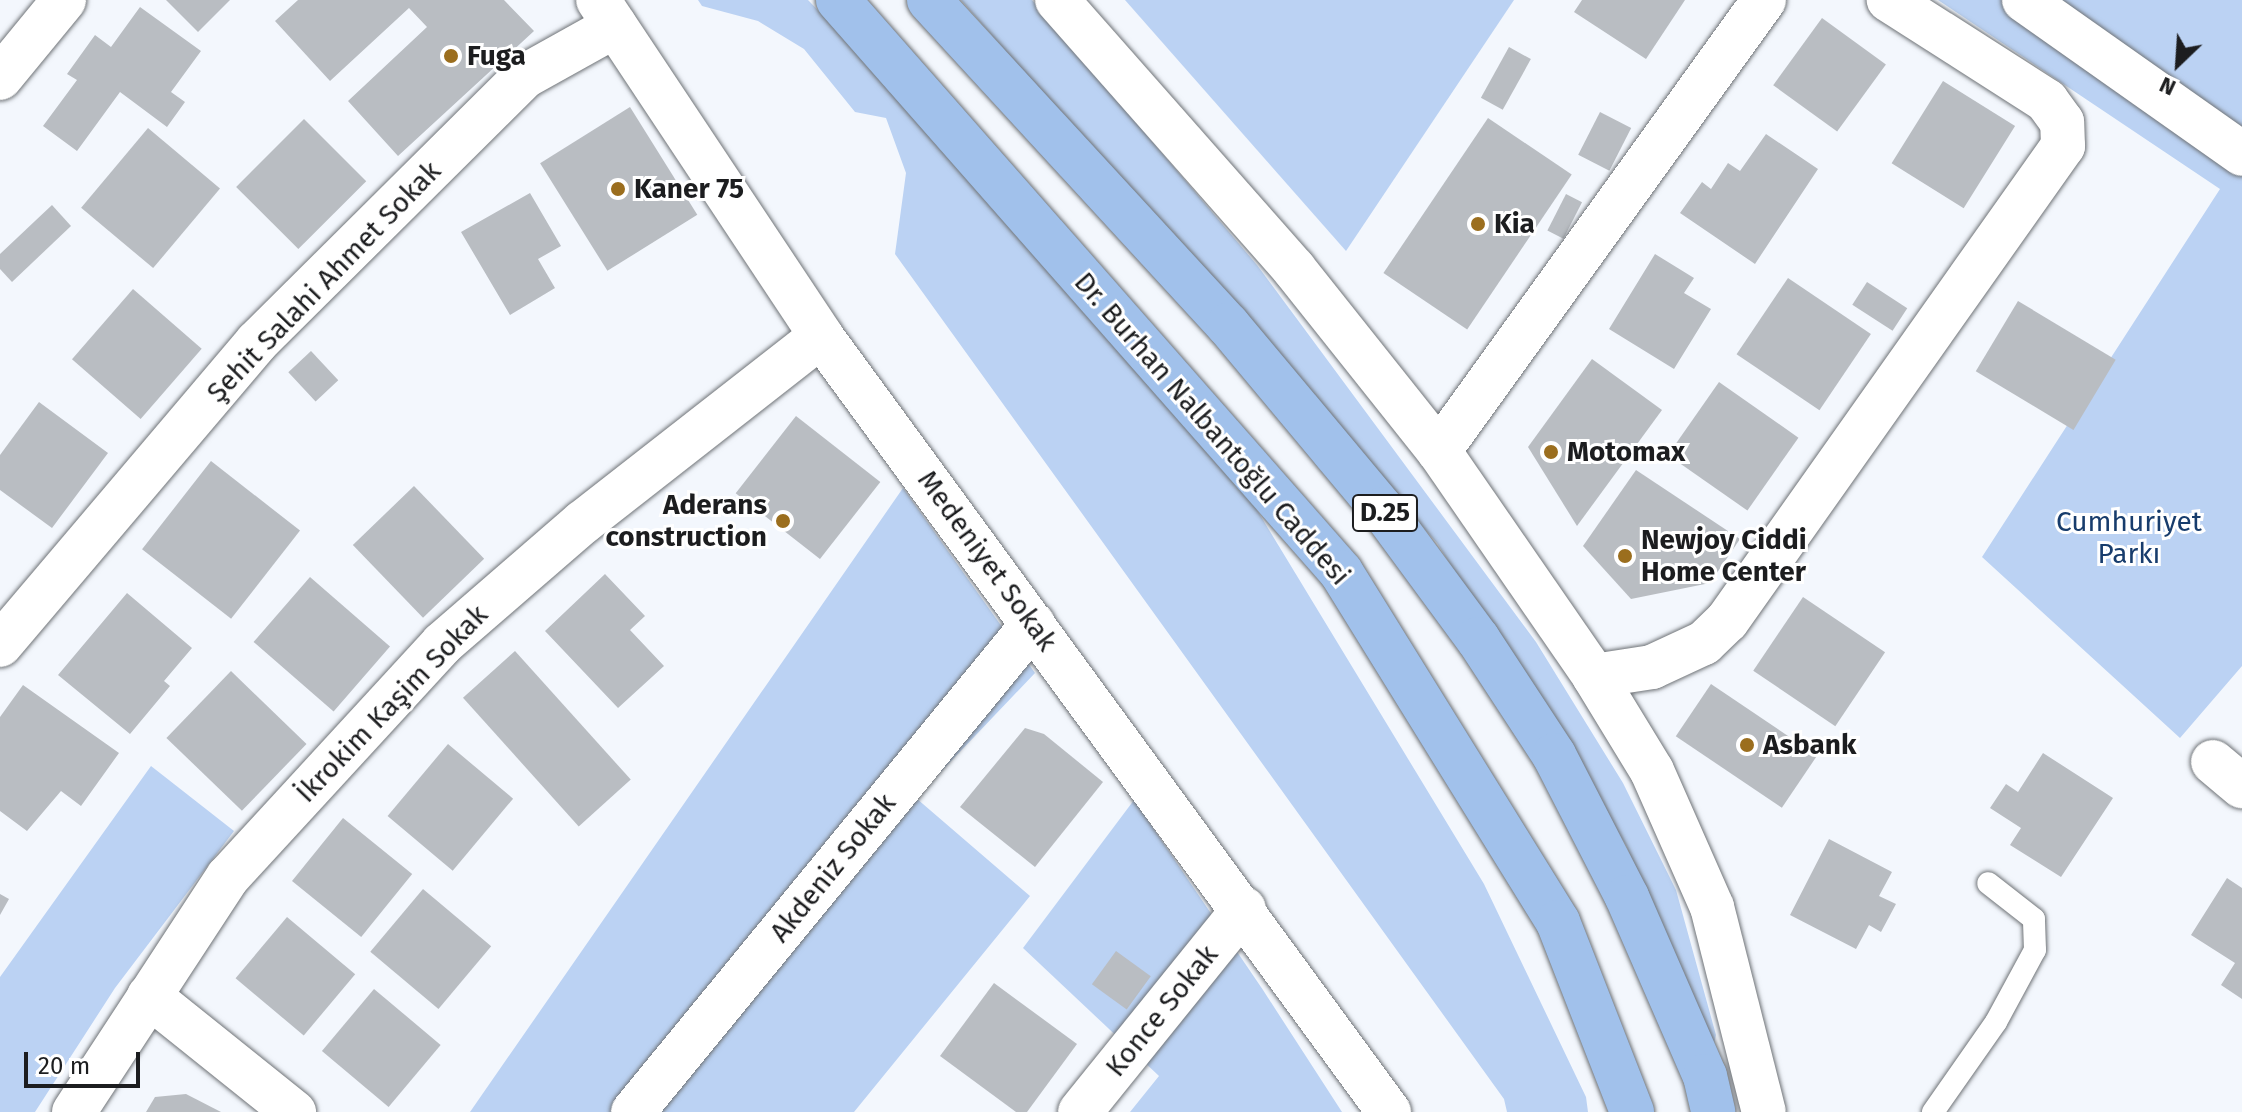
<!DOCTYPE html>
<meta charset="utf-8">
<style>
body{margin:0}
#map{position:relative;width:2242px;height:1112px;overflow:hidden;background:#f3f7fd;font-family:"Fira Sans",sans-serif}
div>[style]{position:absolute}
.green>*{inset:0;background:#bbd2f3}
.building>*{inset:0;background:#b9bdc2;transform-origin:0 0}
.roads{filter:drop-shadow(0 0 2px #6f7377) drop-shadow(0 0 2px #6f7377)}
.lane>*{height:22px;margin:-11px;padding:0 11px;transform-origin:11px;border-radius:11px;background:#fff}
.street>*{height:44px;margin:-22px;padding:0 22px;transform-origin:22px;border-radius:22px;background:#fff}
.primary>*{height:44px;margin:-22px;padding:0 22px;transform-origin:22px;border-radius:22px;background:#a1c1eb}
.dots>*{width:22px;height:22px;translate:-50% -50%;box-sizing:border-box;border:4px solid #fff;border-radius:50%}
span{translate:-50% -50%;white-space:nowrap;text-align:center;line-height:1.15;-webkit-text-stroke:6px #fff;paint-order:stroke}
.shield-label span{padding:2px 6px;background:#fff;border:2px solid;border-radius:6px;-webkit-text-stroke-width:0}
.shield-label{font-size:26px;color:#1c1d1f;font-weight:700}
.poi-label{font-size:28px;color:#1c1d1f;font-weight:700}
.left{translate:0 -50%;text-align:left}
.right{translate:-100% -50%;text-align:right}
.street-label{font-size:28px;color:#1c1d1f}
.park-label{font-size:28px;color:#173c6c}
.north{position:absolute;left:2138px;top:24px;width:80px;height:80px;-webkit-text-stroke:6px #fff;paint-order:stroke;rotate:205deg;font-size:22px;font-weight:700;line-height:32px;text-align:center;color:#1c1d1f}
.north::after{content:'';display:block;margin:auto;width:28px;height:36px;background:#1c1d1f;clip-path:polygon(50% 0,100% 100%,50% 72%,0 100%)}
.scale{position:absolute;left:24px;top:1052px;width:116px;height:36px;box-sizing:border-box;border:4px solid #1c1d1f;border-top:0;padding-left:10px;font-size:24px;line-height:28px;white-space:nowrap;color:#1c1d1f;-webkit-text-stroke:6px #fff;paint-order:stroke}
</style>
<div id="map">
<div class="green">
<i style="clip-path:polygon(698px 0,808px 0,924px 119px,1226px 459px,1484px 884px,1586px 1097px,1588px 1112px,1507px 1112px,1504px 1099px,895px 254px,906px 173px,886px 118px,855px 112px,804px 49px,758px 21px,702px 6px)"></i>
<i style="clip-path:polygon(961px 0,1032px 0,1257px 265px,1536px 642px,1623px 783px,1676px 890px,1716px 1035px,1713px 1049px,1626px 845px,1437px 543px)"></i>
<i style="clip-path:polygon(1125px 0,1514px 0,1346px 251px)"></i>
<i style="clip-path:polygon(1938px 0,2242px 0,2242px 666px,2180px 738px,1982px 557px,2220px 189px)"></i>
<i style="clip-path:polygon(903px 488px,1035px 673px,916px 798px,1030px 896px,854px 1112px,470px 1112px)"></i>
<i style="clip-path:polygon(151px 766px,234px 831px,115px 988px,35px 1112px,0 1112px,0 977px)"></i>
<i style="clip-path:polygon(1134px 800px,1263px 990px,1342px 1112px,1130px 1112px,1159px 1076px,1023px 948px)"></i>
</div>
<div class="building">
<i style="clip-path:polygon(166px 0,230px 0,198px 32px)"></i>
<i style="clip-path:polygon(298px 0,504px 0,534px 31px,398px 156px,348px 101px,427px 27px,409px 8px,330px 81px,275px 21px)"></i>
<i style="clip-path:polygon(1582px 0,1685px 0,1646px 59px,1574px 12px)"></i>
<i style="clip-path:polygon(140px 7px,201px 51px,171px 92px,185px 102px,167px 127px,120px 92px,77px 151px,43px 126px,77px 80px,67px 74px,95px 35px,111px 47px)"></i>
<i style="left:1822px;top:18px;width:79px;height:83px;rotate:36deg"></i>
<i style="left:1509px;top:47px;width:25px;height:58px;rotate:29deg"></i>
<i style="left:1943px;top:81px;width:85px;height:97px;rotate:32deg"></i>
<i style="left:630px;top:107px;width:127px;height:106px;rotate:58deg"></i>
<i style="left:1600px;top:112px;width:35px;height:48px;rotate:27deg"></i>
<i style="left:1488px;top:118px;width:101px;height:187px;rotate:34deg"></i>
<i style="left:304px;top:119px;width:88px;height:96px;rotate:45deg"></i>
<i style="left:148px;top:128px;width:94px;height:104px;rotate:40deg"></i>
<i style="clip-path:polygon(1766px 134px,1818px 169px,1755px 264px,1680px 213px,1702px 182px,1711px 189px,1728px 163px,1740px 171px)"></i>
<i style="clip-path:polygon(530px 193px,561px 246px,538px 259px,555px 288px,510px 315px,461px 232px)"></i>
<i style="left:1566px;top:194px;width:18px;height:41px;rotate:27deg"></i>
<i style="clip-path:polygon(52px 205px,71px 226px,12px 282px,0 269px,0 254px)"></i>
<i style="clip-path:polygon(1655px 254px,1694px 278px,1684px 293px,1711px 309px,1674px 369px,1609px 329px)"></i>
<i style="left:1788px;top:278px;width:100px;height:92px;rotate:34deg"></i>
<i style="left:1867px;top:282px;width:48px;height:27px;rotate:33deg"></i>
<i style="left:133px;top:289px;width:91px;height:93px;rotate:41deg"></i>
<i style="left:2018px;top:301px;width:114px;height:82px;rotate:31deg"></i>
<i style="left:311px;top:351px;width:40px;height:31px;rotate:47deg"></i>
<i style="clip-path:polygon(1592px 359px,1662px 410px,1577px 526px,1528px 447px)"></i>
<i style="left:1719px;top:382px;width:97px;height:89px;rotate:35deg"></i>
<i style="clip-path:polygon(39px 402px,108px 453px,52px 528px,0 490px,0 455px)"></i>
<i style="left:796px;top:416px;width:107px;height:98px;rotate:38deg"></i>
<i style="left:211px;top:461px;width:113px;height:112px;rotate:38deg"></i>
<i style="clip-path:polygon(1636px 470px,1740px 539px,1710px 583px,1631px 599px,1583px 546px)"></i>
<i style="left:414px;top:486px;width:101px;height:85px;rotate:46deg"></i>
<i style="clip-path:polygon(605px 574px,645px 616px,630px 630px,664px 666px,618px 708px,545px 631px)"></i>
<i style="left:310px;top:577px;width:106px;height:86px;rotate:41deg"></i>
<i style="clip-path:polygon(127px 593px,192px 648px,164px 681px,170px 686px,130px 734px,58px 675px)"></i>
<i style="left:1803px;top:597px;width:99px;height:89px;rotate:34deg"></i>
<i style="left:515px;top:651px;width:173px;height:70px;rotate:48deg"></i>
<i style="left:231px;top:671px;width:105px;height:93px;rotate:44deg"></i>
<i style="left:1711px;top:684px;width:128px;height:63px;rotate:34deg"></i>
<i style="clip-path:polygon(23px 685px,119px 753px,81px 806px,61px 791px,27px 831px,0 811px,0 717px)"></i>
<i style="clip-path:polygon(1025px 728px,1044px 734px,1103px 782px,1035px 867px,960px 807px)"></i>
<i style="left:448px;top:744px;width:85px;height:94px;rotate:40deg"></i>
<i style="clip-path:polygon(2043px 753px,2113px 798px,2061px 877px,2010px 845px,2021px 828px,1990px 808px,2006px 784px,2018px 792px)"></i>
<i style="left:343px;top:818px;width:89px;height:81px;rotate:39deg"></i>
<i style="clip-path:polygon(1829px 839px,1892px 872px,1879px 896px,1896px 904px,1881px 932px,1869px 925px,1856px 949px,1790px 915px)"></i>
<i style="clip-path:polygon(2227px 878px,2242px 888px,2242px 999px,2221px 985px,2235px 963px,2191px 935px)"></i>
<i style="left:423px;top:889px;width:89px;height:82px;rotate:40deg"></i>
<i style="clip-path:polygon(0 894px,9px 899px,0 915px)"></i>
<i style="left:287px;top:917px;width:89px;height:80px;rotate:40deg"></i>
<i style="left:1116px;top:951px;width:43px;height:41px;rotate:36deg"></i>
<i style="clip-path:polygon(994px 983px,1077px 1044px,1027px 1112px,1016px 1112px,940px 1056px)"></i>
<i style="left:374px;top:989px;width:87px;height:81px;rotate:40deg"></i>
<i style="clip-path:polygon(186px 1094px,221px 1112px,146px 1112px,155px 1097px)"></i>
</div>
<div class="roads">
<div class="lane">
<i style="left:1933px;top:1112px;width:110px;rotate:-55deg"></i>
<i style="left:1996px;top:1022px;width:82px;rotate:-61.6deg"></i>
<i style="left:2035px;top:950px;width:31px;rotate:-92deg"></i>
<i style="left:2034px;top:919px;width:58px;rotate:-142deg"></i>
</div>
<div class="street">
<i style="left:598px;top:0;width:403px;rotate:56.4deg"></i>
<i style="left:821px;top:336px;width:962px;rotate:53.8deg"></i>
<i style="left:1057px;top:0;width:359px;rotate:48.6deg"></i>
<i style="left:1294px;top:269px;width:233px;rotate:51.5deg"></i>
<i style="left:1439px;top:451px;width:273px;rotate:55.4deg"></i>
<i style="left:1594px;top:676px;width:111px;rotate:58.6deg"></i>
<i style="left:1652px;top:771px;width:149px;rotate:66.2deg"></i>
<i style="left:1712px;top:907px;width:211px;rotate:75.8deg"></i>
<i style="left:2024px;top:0;width:267px;rotate:35.2deg"></i>
<i style="left:0;top:78px;width:101px;rotate:-50.6deg"></i>
<i style="left:1439px;top:451px;width:556px;rotate:-54.22deg"></i>
<i style="left:0;top:645px;width:397px;rotate:-49.7deg"></i>
<i style="left:257px;top:342px;width:378px;rotate:-44.8deg"></i>
<i style="left:525px;top:76px;width:103px;rotate:-29.1deg"></i>
<i style="left:1594px;top:676px;width:59px;rotate:-8.8deg"></i>
<i style="left:1652px;top:667px;width:57px;rotate:-24.8deg"></i>
<i style="left:1704px;top:643px;width:32px;rotate:-44deg"></i>
<i style="left:1727px;top:621px;width:582px;rotate:-54.73deg"></i>
<i style="left:2063px;top:146px;width:24px;rotate:-92deg"></i>
<i style="left:2062px;top:122px;width:26px;rotate:-126deg"></i>
<i style="left:2047px;top:101px;width:188px;rotate:-147.4deg"></i>
<i style="left:2213px;top:762px;width:38px;rotate:40deg"></i>
<i style="left:149px;top:996px;width:186px;rotate:38.7deg"></i>
<i style="left:74px;top:1112px;width:281px;rotate:-56.8deg"></i>
<i style="left:228px;top:877px;width:316px;rotate:-47.4deg"></i>
<i style="left:442px;top:644px;width:186px;rotate:-40.9deg"></i>
<i style="left:583px;top:522px;width:302px;rotate:-38deg"></i>
<i style="left:633px;top:1112px;width:631px;rotate:-50.66deg"></i>
<i style="left:1080px;top:1112px;width:261px;rotate:-51.1deg"></i>
</div>
<div class="primary">
<i style="left:838px;top:0;width:762px;rotate:48.67deg"></i>
<i style="left:1341px;top:572px;width:412px;rotate:58.2deg"></i>
<i style="left:1558px;top:922px;width:204px;rotate:68.7deg"></i>
<i style="left:929px;top:0;width:442px;rotate:47.4deg"></i>
<i style="left:1228px;top:325px;width:240px;rotate:50.1deg"></i>
<i style="left:1382px;top:509px;width:162px;rotate:53.6deg"></i>
<i style="left:1478px;top:639px;width:139px;rotate:56.8deg"></i>
<i style="left:1554px;top:755px;width:160px;rotate:62.8deg"></i>
<i style="left:1627px;top:897px;width:195px;rotate:66.5deg"></i>
<i style="left:1705px;top:1076px;width:37px;rotate:77deg"></i>
</div>
</div>
<div class="dots">
<i style="left:451px;top:56px;background:#9b6e1e"></i>
<i style="left:618px;top:189px;background:#9b6e1e"></i>
<i style="left:1478px;top:224px;background:#9b6e1e"></i>
<i style="left:1551px;top:452px;background:#9b6e1e"></i>
<i style="left:783px;top:521px;background:#9b6e1e"></i>
<i style="left:1625px;top:556px;background:#9b6e1e"></i>
<i style="left:1747px;top:745px;background:#9b6e1e"></i>
</div>
<div class="shield-label">
<span style="left:1385px;top:513px">D.25</span>
</div>
<div class="poi-label">
<span class="left" style="left:467px;top:56px">Fuga</span>
<span class="left" style="left:634px;top:189px">Kaner 75</span>
<span class="left" style="left:1494px;top:224px">Kia</span>
<span class="left" style="left:1567px;top:452px">Motomax</span>
<span class="right" style="left:767px;top:521px">Aderans<br>construction</span>
<span class="left" style="left:1641px;top:556px">Newjoy Ciddi<br>Home Center</span>
<span class="left" style="left:1763px;top:745px">Asbank</span>
</div>
<div class="street-label">
<span style="left:324px;top:282px;rotate:-46deg">Şehit Salahi Ahmet Sokak</span>
<span style="left:1212px;top:429px;rotate:49deg">Dr. Burhan Nalbantoğlu Caddesi</span>
<span style="left:987px;top:561px;rotate:54deg">Medeniyet Sokak</span>
<span style="left:392px;top:704px;rotate:-46deg">İkrokim Kaşim Sokak</span>
<span style="left:833px;top:868px;rotate:-51deg">Akdeniz Sokak</span>
<span style="left:1162px;top:1011px;rotate:-51deg">Konce Sokak</span>
</div>
<div class="park-label">
<span style="left:2129px;top:538px">Cumhuriyet<br>Parkı</span>
</div>
<div class="north">N</div>
<div class="scale">20 m</div>
</div>
